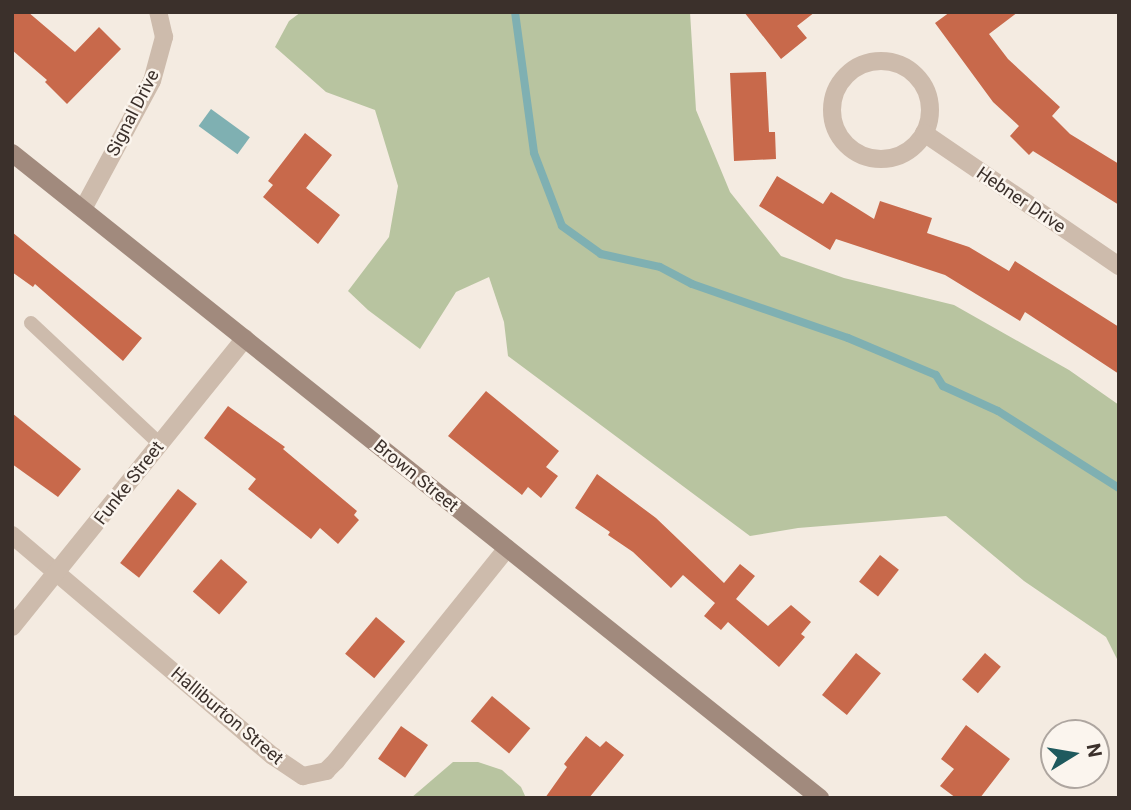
<!DOCTYPE html>
<style>
body{margin:0}
#map{position:relative;width:1131px;height:810px;overflow:hidden;background:#f4ebe1;font-family:Roboto,sans-serif}
div>[style]{position:absolute}
.green>*{inset:0;background:#b8c4a0}
.water>*{inset:0;background:#7fb0b2;transform-origin:0 0}
.stream>*{height:8px;margin:-4px;padding:0 4px;transform-origin:4px;border-radius:4px;background:#7fb0b2}
.building>*{inset:0;background:#c8694b;transform-origin:0 0}
.lane>*{height:14px;margin:-7px;padding:0 7px;transform-origin:7px;border-radius:7px;background:#cdbbac}
.street>*{height:18px;margin:-9px;padding:0 9px;transform-origin:9px;border-radius:9px;background:#cdbbac}
.street>.ring{margin:-9px;padding:0;box-sizing:content-box;background:none;border:18px solid #cdbbac;border-radius:50%}
.secondary>*{height:18px;margin:-9px;padding:0 9px;transform-origin:9px;border-radius:9px;background:#a18a7d}
span{translate:-50% -50%;white-space:nowrap;text-align:center;line-height:1.15;-webkit-text-stroke:5px #fbf5ee;paint-order:stroke}
.street-label{font-size:18px;color:#3b302b}
.frame{position:absolute;inset:0;border:14px solid #3b302b;pointer-events:none}
.north{position:absolute;left:1040px;top:719px;width:70px;height:70px;box-sizing:border-box;background:#fbf5ee;border:2px solid #aea6a0;border-radius:50%;rotate:79deg;font-size:19px;font-weight:700;line-height:28px;text-align:center;color:#3b302b}
.north::after{content:'';display:block;margin:auto;width:24px;height:32px;background:#1f5a5e;clip-path:polygon(50% 0,100% 100%,50% 72%,0 100%)}
</style>
<div id="map">
<div class="green">
<i style="clip-path:polygon(301px 12px,690px 12px,696px 110px,730px 192px,781px 256px,844px 278px,954px 305px,1069px 370px,1119px 405px,1119px 663px,1106px 637px,1024px 581px,946px 516px,798px 528px,750px 536px,508px 356px,504px 322px,489px 277px,456px 292px,420px 349px,368px 310px,348px 291px,389px 237px,398px 186px,375px 110px,326px 92px,275px 47px,289px 21px)"></i>
<i style="clip-path:polygon(453px 762px,478px 762px,502px 770px,521px 787px,526px 798px,411px 798px)"></i>
</div>
<div class="water">
<i style="left:211px;top:109px;width:48px;height:21px;rotate:36deg"></i>
</div>
<div class="stream">
<i style="left:515px;top:12px;width:142px;rotate:82.3deg"></i>
<i style="left:534px;top:153px;width:78px;rotate:69deg"></i>
<i style="left:562px;top:226px;width:48px;rotate:35.7deg"></i>
<i style="left:601px;top:254px;width:60px;rotate:12.4deg"></i>
<i style="left:660px;top:267px;width:36px;rotate:28deg"></i>
<i style="left:692px;top:284px;width:165px;rotate:19.1deg"></i>
<i style="left:848px;top:338px;width:95px;rotate:22.8deg"></i>
<i style="left:936px;top:375px;width:13px;rotate:58deg"></i>
<i style="left:943px;top:386px;width:60px;rotate:24.4deg"></i>
<i style="left:998px;top:411px;width:143px;rotate:32.5deg"></i>
</div>
<div class="building">
<i style="clip-path:polygon(12px 12px,28px 12px,75px 52px,99px 27px,121px 49px,67px 104px,45px 82px,47px 80px,12px 50px)"></i>
<i style="clip-path:polygon(744px 12px,815px 12px,797px 26px,807px 38px,781px 59px)"></i>
<i style="clip-path:polygon(950px 12px,1018px 12px,989px 34px,1008px 59px,1060px 107px,1052px 116px,1070px 134px,1119px 164px,1119px 205px,1033px 151px,1029px 155px,1010px 136px,1019px 126px,993px 102px,935px 23px)"></i>
<i style="clip-path:polygon(766px 72px,769px 132px,775px 132px,776px 159px,734px 161px,730px 73px)"></i>
<i style="clip-path:polygon(305px 133px,332px 155px,306px 188px,340px 215px,318px 244px,263px 197px,273px 185px,268px 181px)"></i>
<i style="clip-path:polygon(777px 176px,823px 204px,831px 192px,874px 219px,880px 201px,932px 218px,927px 233px,969px 247px,1009px 271px,1015px 261px,1119px 327px,1119px 374px,1025px 312px,1020px 321px,945px 275px,836px 239px,830px 250px,759px 206px)"></i>
<i style="clip-path:polygon(12px 232px,142px 338px,123px 361px,35px 284px,33px 287px,12px 272px)"></i>
<i style="clip-path:polygon(486px 391px,559px 451px,546px 467px,558px 476px,541px 498px,528px 487px,522px 495px,448px 436px)"></i>
<i style="clip-path:polygon(228px 406px,285px 447px,283px 449px,357px 511px,354px 515px,359px 520px,338px 544px,320px 528px,311px 539px,248px 489px,256px 479px,204px 438px)"></i>
<i style="clip-path:polygon(12px 413px,81px 469px,58px 497px,12px 464px)"></i>
<i style="clip-path:polygon(597px 474px,656px 518px,724px 583px,740px 564px,755px 576px,736px 599px,768px 626px,791px 605px,811px 622px,801px 634px,805px 637px,779px 667px,728px 622px,721px 630px,704px 616px,715px 603px,683px 575px,671px 588px,633px 552px,608px 535px,610px 532px,575px 508px)"></i>
<i style="left:178px;top:489px;width:24px;height:94px;rotate:38deg"></i>
<i style="left:880px;top:555px;width:24px;height:34px;rotate:38deg"></i>
<i style="left:221px;top:559px;width:35px;height:43px;rotate:41deg"></i>
<i style="left:376px;top:617px;width:38px;height:48px;rotate:40deg"></i>
<i style="left:856px;top:653px;width:32px;height:54px;rotate:39deg"></i>
<i style="left:985px;top:653px;width:21px;height:35px;rotate:41deg"></i>
<i style="left:492px;top:696px;width:50px;height:33px;rotate:40deg"></i>
<i style="clip-path:polygon(966px 725px,1010px 759px,980px 798px,956px 798px,940px 786px,954px 769px,941px 759px)"></i>
<i style="left:401px;top:726px;width:33px;height:40px;rotate:35deg"></i>
<i style="clip-path:polygon(586px 736px,600px 747px,606px 741px,624px 755px,589px 798px,545px 798px,567px 767px,564px 764px)"></i>
</div>
<div class="lane">
<i style="left:31px;top:323px;width:177px;rotate:43.2deg"></i>
</div>
<div class="street">
<i class="ring" style="left:832px;top:61px;width:80px;height:80px"></i>
<i style="left:924px;top:133px;width:236px;rotate:34.3deg"></i>
<i style="left:83px;top:209px;width:145px;rotate:-61.7deg"></i>
<i style="left:152px;top:81px;width:46px;rotate:-74.7deg"></i>
<i style="left:164px;top:37px;width:26px;rotate:-103deg"></i>
<i style="left:12px;top:535px;width:342px;rotate:40.3deg"></i>
<i style="left:273px;top:756px;width:36px;rotate:34deg"></i>
<i style="left:303px;top:776px;width:24px;rotate:-12deg"></i>
<i style="left:326px;top:771px;width:14px;rotate:-45deg"></i>
<i style="left:336px;top:761px;width:273px;rotate:-51.2deg"></i>
<i style="left:12px;top:627px;width:371px;rotate:-51.1deg"></i>
</div>
<div class="secondary">
<i style="left:12px;top:153px;width:1034px;rotate:38.6deg"></i>
</div>
<div class="street-label">
<span style="left:133px;top:113px;rotate:-63deg">Signal Drive</span>
<span style="left:1021px;top:200px;rotate:34deg">Hebner Drive</span>
<span style="left:416px;top:476px;rotate:39deg">Brown Street</span>
<span style="left:129px;top:483px;rotate:-52deg">Funke Street</span>
<span style="left:227px;top:716px;rotate:40deg">Halliburton Street</span>
</div>
<div class="frame"></div>
<div class="north">N</div>
</div>
